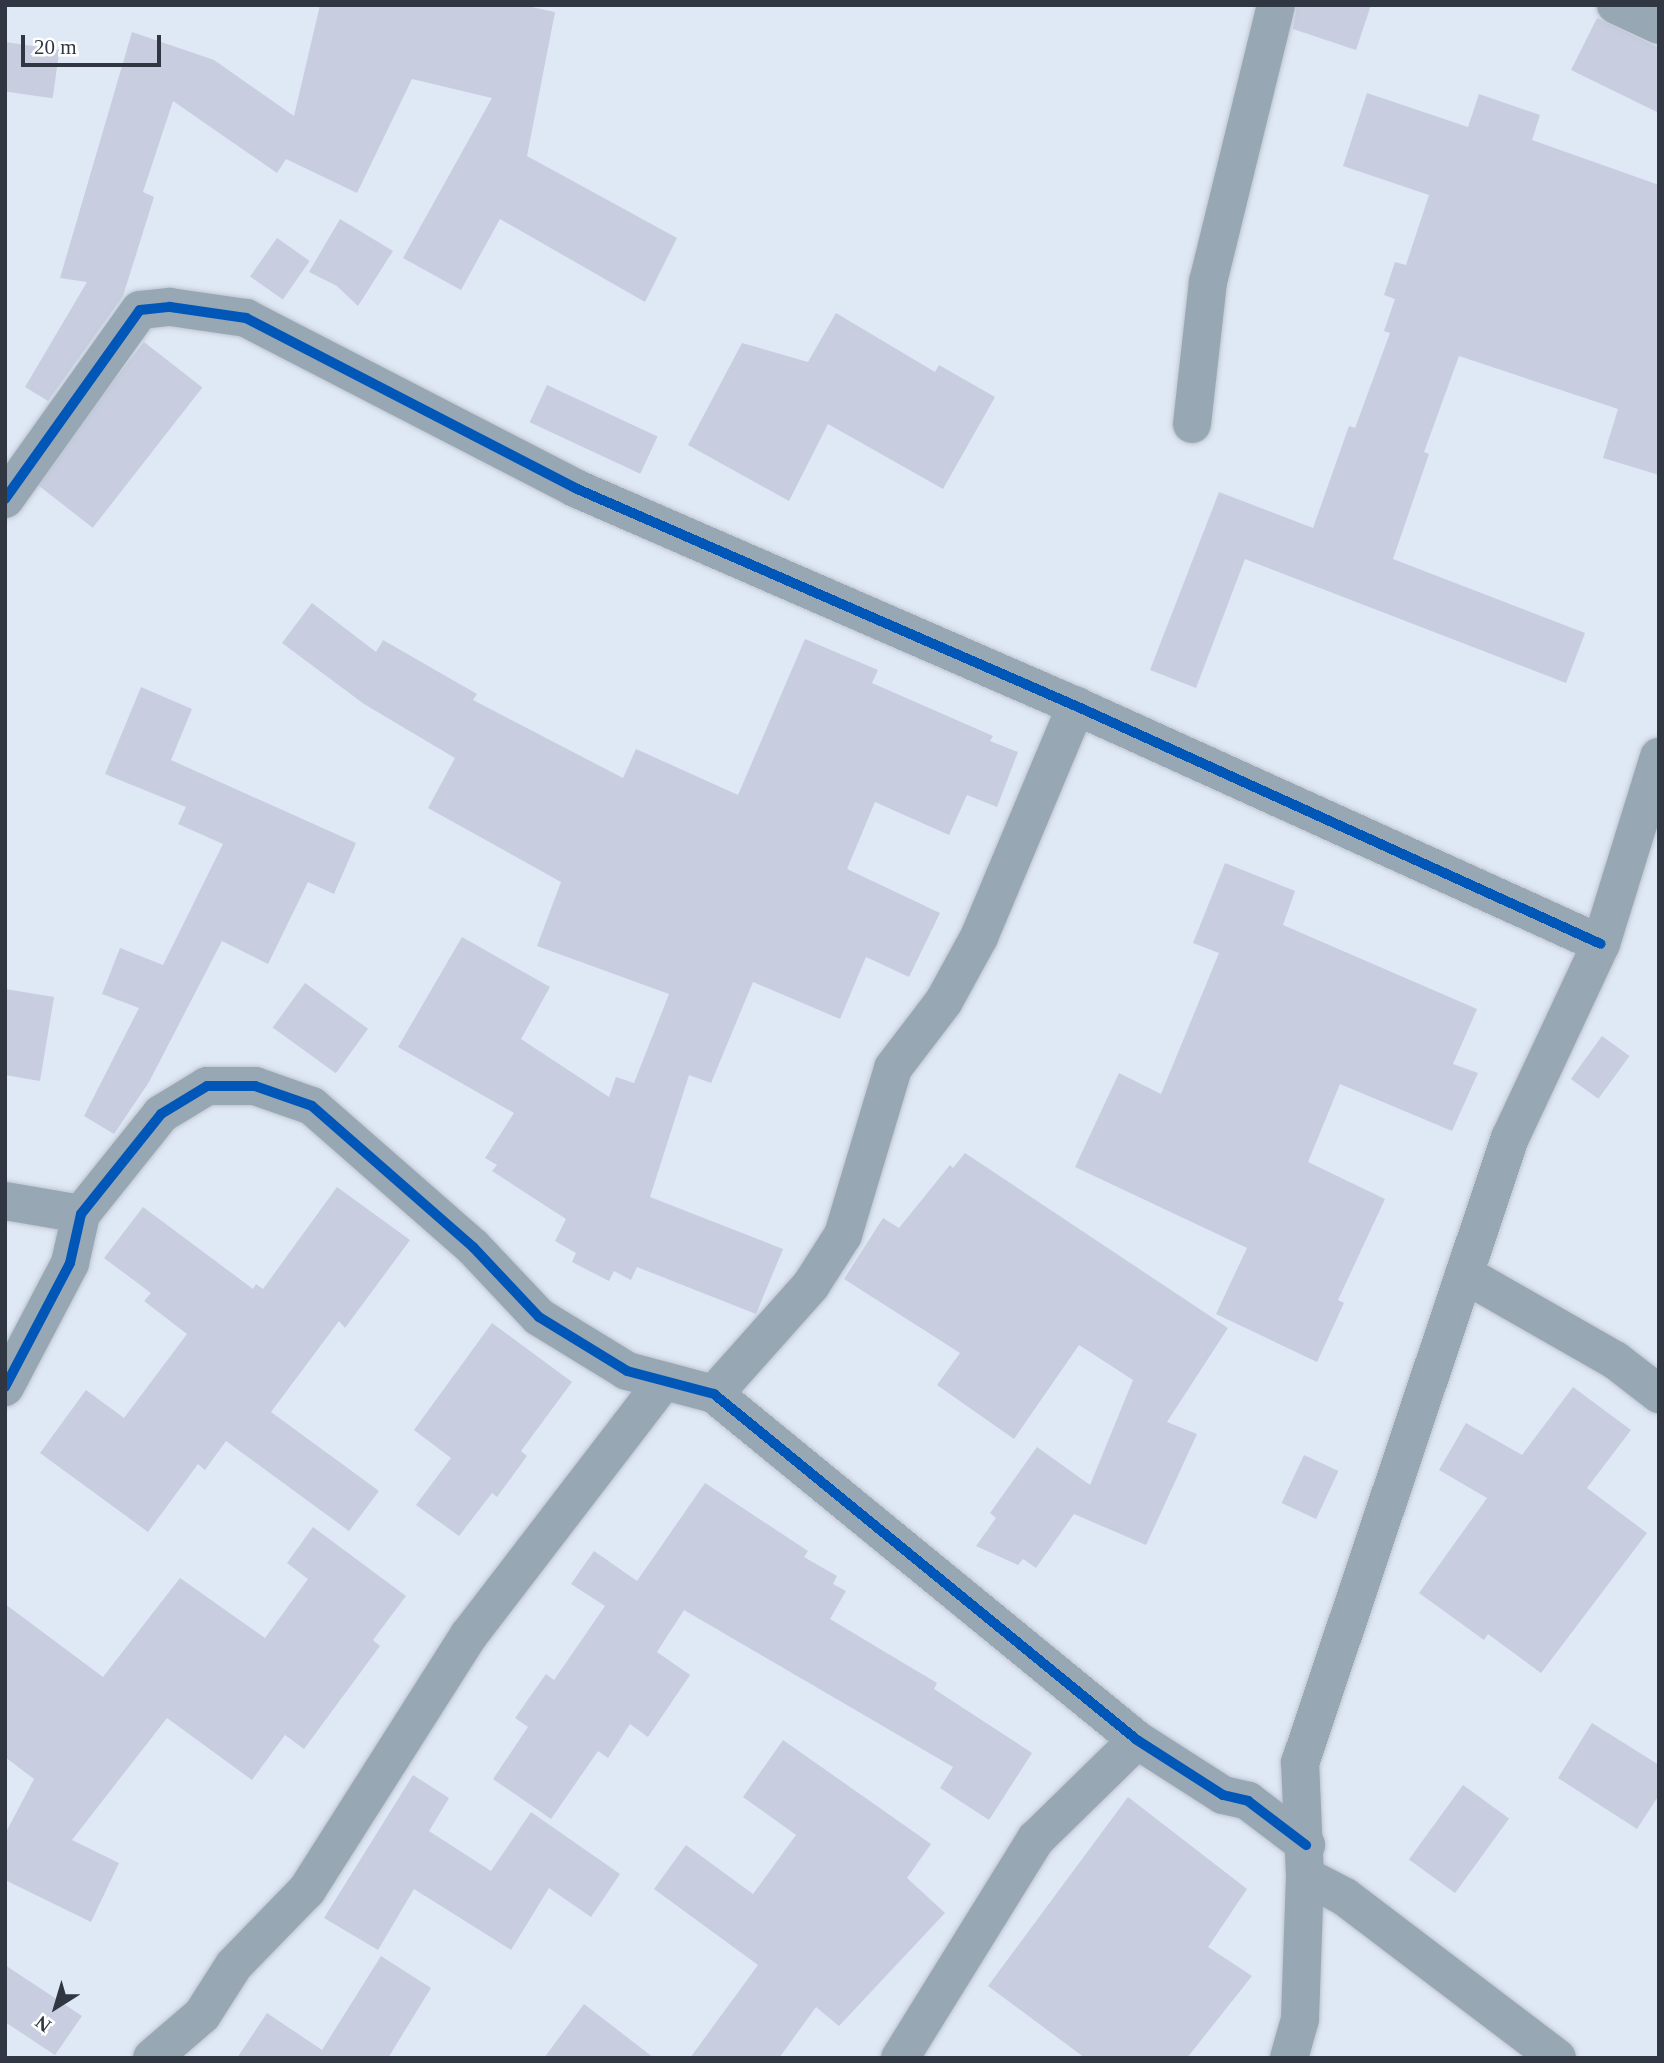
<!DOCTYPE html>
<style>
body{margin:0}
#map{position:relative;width:1664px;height:2063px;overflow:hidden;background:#dfe8f5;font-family:"Times New Roman",serif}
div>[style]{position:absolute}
.building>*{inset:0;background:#c8cee0;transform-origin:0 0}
.roads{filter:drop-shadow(0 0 2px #bec5d0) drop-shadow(0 0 2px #bec5d0)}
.street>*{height:38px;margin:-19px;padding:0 19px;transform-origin:19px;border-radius:19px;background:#98a7b4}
.cycleway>*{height:10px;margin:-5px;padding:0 5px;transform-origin:5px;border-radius:5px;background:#0057b8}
span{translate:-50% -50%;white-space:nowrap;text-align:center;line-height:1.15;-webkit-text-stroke:7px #fff;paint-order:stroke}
.frame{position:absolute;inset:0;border:7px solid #303743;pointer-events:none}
.north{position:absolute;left:21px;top:1972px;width:70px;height:70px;-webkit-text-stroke:5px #fff;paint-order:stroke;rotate:217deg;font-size:19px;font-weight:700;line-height:28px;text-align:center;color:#303743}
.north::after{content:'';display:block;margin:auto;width:24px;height:32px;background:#303743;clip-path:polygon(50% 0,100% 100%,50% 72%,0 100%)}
.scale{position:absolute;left:21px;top:35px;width:140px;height:32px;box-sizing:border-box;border:4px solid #303743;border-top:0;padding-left:9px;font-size:21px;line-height:24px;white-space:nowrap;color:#303743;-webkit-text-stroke:5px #fff;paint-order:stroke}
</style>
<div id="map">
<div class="building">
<i style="clip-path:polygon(320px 5px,522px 5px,555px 12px,527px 156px,677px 238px,645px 302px,500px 219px,461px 290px,403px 258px,492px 98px,412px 79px,357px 193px,286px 159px,277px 173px,173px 101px,143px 192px,154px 197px,123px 296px,48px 401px,25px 387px,87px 282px,60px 278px,132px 32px,214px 60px,294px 116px)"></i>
<i style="clip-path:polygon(1297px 5px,1371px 5px,1356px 50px,1293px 29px)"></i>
<i style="clip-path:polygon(1597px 18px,1659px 48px,1659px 113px,1571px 70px)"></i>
<i style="left:5px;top:42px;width:55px;height:49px;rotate:8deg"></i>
<i style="clip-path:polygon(1367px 93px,1468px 127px,1479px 94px,1540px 115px,1532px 140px,1659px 185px,1659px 475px,1603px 458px,1618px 409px,1459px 356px,1424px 452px,1429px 454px,1393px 559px,1585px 633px,1566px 683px,1245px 559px,1196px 688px,1150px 670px,1219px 492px,1313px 528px,1349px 426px,1355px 428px,1390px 333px,1384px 331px,1395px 299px,1384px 295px,1395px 262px,1406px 265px,1429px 195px,1343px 166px)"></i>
<i style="clip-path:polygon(340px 219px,393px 251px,358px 306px,337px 286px,309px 272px)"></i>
<i style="left:277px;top:238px;width:40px;height:47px;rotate:35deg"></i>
<i style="clip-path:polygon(836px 313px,935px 372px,939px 365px,995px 397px,943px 489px,828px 424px,789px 501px,688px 445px,742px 343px,808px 362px)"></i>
<i style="left:144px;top:342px;width:74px;height:178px;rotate:38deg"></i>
<i style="left:547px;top:385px;width:122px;height:41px;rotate:25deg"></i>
<i style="clip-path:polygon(312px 603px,376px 652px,383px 640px,477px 694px,473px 700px,623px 778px,636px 749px,738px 795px,805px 639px,878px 670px,872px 683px,993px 736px,990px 741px,1018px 752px,997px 807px,967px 795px,949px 835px,875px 802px,847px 869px,940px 913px,909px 977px,866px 957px,840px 1019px,753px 982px,711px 1083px,689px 1075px,650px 1197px,783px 1249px,756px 1314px,637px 1267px,631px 1280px,614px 1271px,609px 1281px,572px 1262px,576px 1253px,555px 1241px,566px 1219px,492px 1171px,497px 1165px,485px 1158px,514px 1113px,398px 1047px,462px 937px,550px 987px,521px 1039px,609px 1097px,616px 1077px,634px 1083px,669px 994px,537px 946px,561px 882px,428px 808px,455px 758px,364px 704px,282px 643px)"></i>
<i style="clip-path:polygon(141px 687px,192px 709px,171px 760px,356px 843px,334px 894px,308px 882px,268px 964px,222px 941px,149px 1082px,114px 1134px,84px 1116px,139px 1008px,102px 994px,120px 948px,163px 965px,223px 844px,178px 824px,186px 807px,105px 774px)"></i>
<i style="clip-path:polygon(1225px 863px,1295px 891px,1283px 925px,1477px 1009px,1453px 1064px,1478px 1073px,1452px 1131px,1340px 1084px,1308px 1162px,1385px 1199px,1338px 1300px,1344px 1303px,1317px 1362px,1216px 1314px,1247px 1248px,1075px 1167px,1119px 1073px,1161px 1094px,1219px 953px,1193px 943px)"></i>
<i style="left:305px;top:983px;width:78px;height:55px;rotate:36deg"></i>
<i style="clip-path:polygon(5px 989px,54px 997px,40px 1081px,5px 1075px)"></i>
<i style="left:1602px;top:1036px;width:34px;height:53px;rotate:36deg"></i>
<i style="clip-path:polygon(965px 1153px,1228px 1328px,1167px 1422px,1197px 1434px,1146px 1545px,1074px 1514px,1036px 1568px,1023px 1559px,1018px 1565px,976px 1546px,996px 1518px,990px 1513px,1037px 1447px,1090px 1485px,1133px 1380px,1079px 1345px,1014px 1439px,937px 1385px,960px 1353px,844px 1279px,883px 1218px,899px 1228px,950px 1165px,953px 1168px)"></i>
<i style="clip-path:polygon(337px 1187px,410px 1240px,345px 1328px,339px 1321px,271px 1412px,379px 1491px,349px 1531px,226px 1441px,205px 1470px,198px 1464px,148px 1532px,40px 1453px,86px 1390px,124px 1418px,187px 1334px,144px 1301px,151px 1293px,104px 1258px,143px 1207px,253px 1289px,256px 1284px,263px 1289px)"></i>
<i style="clip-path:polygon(492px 1323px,572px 1382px,521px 1451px,527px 1456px,497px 1497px,492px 1493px,459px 1536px,416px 1505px,451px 1458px,414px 1430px)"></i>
<i style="clip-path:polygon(1573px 1387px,1631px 1430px,1587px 1488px,1647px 1533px,1541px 1673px,1488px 1634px,1484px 1640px,1419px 1593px,1487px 1498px,1439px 1470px,1466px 1423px,1522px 1455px)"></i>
<i style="left:1304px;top:1455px;width:38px;height:53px;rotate:25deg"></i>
<i style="clip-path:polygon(705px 1483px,808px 1551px,804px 1557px,837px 1576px,833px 1584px,846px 1591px,830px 1619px,937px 1683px,934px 1689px,1032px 1753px,989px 1820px,940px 1788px,953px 1767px,684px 1610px,657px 1652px,690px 1675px,648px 1737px,630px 1724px,608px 1758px,598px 1751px,551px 1819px,493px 1779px,528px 1727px,515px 1718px,546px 1674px,554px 1680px,605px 1606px,571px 1584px,594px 1551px,637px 1581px)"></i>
<i style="clip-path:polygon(313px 1527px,406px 1596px,373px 1640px,380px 1646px,304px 1749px,285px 1735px,252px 1780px,167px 1718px,72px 1840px,119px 1863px,91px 1922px,5px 1880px,5px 1834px,34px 1779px,5px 1757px,5px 1604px,103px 1677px,180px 1578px,265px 1638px,308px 1579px,287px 1563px)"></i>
<i style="clip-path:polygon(1592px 1723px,1659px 1765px,1659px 1795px,1637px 1829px,1558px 1778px)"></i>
<i style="clip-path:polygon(783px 1740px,931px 1844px,907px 1878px,945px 1913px,839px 2026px,816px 2007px,779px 2058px,690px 2058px,758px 1965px,654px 1889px,686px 1845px,753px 1894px,796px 1835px,743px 1797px)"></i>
<i style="clip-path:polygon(413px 1775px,449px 1798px,429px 1831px,491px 1871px,531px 1812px,620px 1874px,591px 1917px,549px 1888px,511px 1950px,414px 1889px,378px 1950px,324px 1918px)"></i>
<i style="left:1463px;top:1785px;width:57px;height:92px;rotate:36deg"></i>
<i style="clip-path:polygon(1128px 1797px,1247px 1889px,1208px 1947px,1252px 1976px,1187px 2058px,1085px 2058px,988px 1986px)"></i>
<i style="clip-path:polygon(381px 1956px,431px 1988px,388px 2058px,237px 2058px,267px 2013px,322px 2050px)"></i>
<i style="clip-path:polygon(5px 1965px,82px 2016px,55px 2055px,5px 2022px)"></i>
<i style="clip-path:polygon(584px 2004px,654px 2058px,544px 2058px)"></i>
</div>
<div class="roads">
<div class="street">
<i style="left:1616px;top:5px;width:47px;rotate:24.9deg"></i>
<i style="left:1192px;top:424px;width:143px;rotate:-83.6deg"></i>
<i style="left:1208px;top:282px;width:285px;rotate:-76.2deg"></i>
<i style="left:5px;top:499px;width:232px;rotate:-54.5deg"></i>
<i style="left:140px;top:310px;width:30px;rotate:-6deg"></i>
<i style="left:170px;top:307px;width:77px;rotate:8.2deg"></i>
<i style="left:246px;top:318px;width:370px;rotate:27.3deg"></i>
<i style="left:575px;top:488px;width:546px;rotate:23.52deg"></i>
<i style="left:1076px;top:706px;width:576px;rotate:24.39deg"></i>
<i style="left:5px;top:1201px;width:77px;rotate:9.7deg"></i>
<i style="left:1464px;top:1274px;width:174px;rotate:29.7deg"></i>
<i style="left:1615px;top:1360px;width:56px;rotate:37.7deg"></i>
<i style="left:5px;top:1387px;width:140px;rotate:-62.3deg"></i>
<i style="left:70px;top:1263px;width:50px;rotate:-77.3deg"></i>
<i style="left:81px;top:1214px;width:128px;rotate:-51.3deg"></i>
<i style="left:161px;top:1114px;width:54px;rotate:-31.3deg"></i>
<i style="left:207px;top:1086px;width:48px"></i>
<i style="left:255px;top:1086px;width:60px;rotate:19.3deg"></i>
<i style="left:312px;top:1106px;width:214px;rotate:41.2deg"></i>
<i style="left:473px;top:1247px;width:96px;rotate:46.7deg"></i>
<i style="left:539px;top:1317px;width:103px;rotate:31.5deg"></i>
<i style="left:627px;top:1371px;width:90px;rotate:14.8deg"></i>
<i style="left:714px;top:1394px;width:546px;rotate:39.28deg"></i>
<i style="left:1137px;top:1740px;width:102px;rotate:32.6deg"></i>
<i style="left:1223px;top:1795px;width:26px;rotate:13deg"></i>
<i style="left:1248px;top:1801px;width:73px;rotate:37.2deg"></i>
<i style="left:714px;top:1394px;width:146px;rotate:-48.3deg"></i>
<i style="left:811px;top:1285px;width:59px;rotate:-57.4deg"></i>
<i style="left:843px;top:1235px;width:174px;rotate:-73.3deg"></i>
<i style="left:893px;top:1068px;width:84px;rotate:-52.7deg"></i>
<i style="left:944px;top:1001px;width:73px;rotate:-61.3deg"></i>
<i style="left:979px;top:937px;width:251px;rotate:-67.2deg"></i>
<i style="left:1305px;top:1876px;width:45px;rotate:27.7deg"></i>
<i style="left:1345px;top:1897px;width:266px;rotate:37.2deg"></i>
<i style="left:152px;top:2058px;width:66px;rotate:-40.7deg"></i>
<i style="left:202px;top:2015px;width:59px;rotate:-57.4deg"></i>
<i style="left:234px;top:1965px;width:105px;rotate:-45.8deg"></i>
<i style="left:307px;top:1890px;width:302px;rotate:-57.6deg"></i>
<i style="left:469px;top:1635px;width:320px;rotate:-52.5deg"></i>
<i style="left:900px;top:2058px;width:258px;rotate:-58.2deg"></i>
<i style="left:1036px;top:1839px;width:141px;rotate:-44.4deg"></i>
<i style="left:1289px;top:2058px;width:41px;rotate:-74.2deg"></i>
<i style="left:1300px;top:2019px;width:143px;rotate:-88deg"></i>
<i style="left:1305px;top:1876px;width:113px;rotate:-92.5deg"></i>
<i style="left:1300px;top:1763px;width:659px;rotate:-71.43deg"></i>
<i style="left:1510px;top:1138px;width:214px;rotate:-64.9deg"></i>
<i style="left:1601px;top:944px;width:196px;rotate:-72.8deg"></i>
</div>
</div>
<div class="cycleway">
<i style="left:5px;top:499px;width:232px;rotate:-54.5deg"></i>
<i style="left:140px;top:310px;width:30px;rotate:-6deg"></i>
<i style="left:170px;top:307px;width:77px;rotate:8.2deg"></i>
<i style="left:246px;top:318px;width:370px;rotate:27.3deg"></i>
<i style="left:575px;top:488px;width:546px;rotate:23.52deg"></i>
<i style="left:1076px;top:706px;width:576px;rotate:24.39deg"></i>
<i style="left:5px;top:1387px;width:140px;rotate:-62.3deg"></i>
<i style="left:70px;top:1263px;width:50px;rotate:-77.3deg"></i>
<i style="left:81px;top:1214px;width:128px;rotate:-51.3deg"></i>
<i style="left:161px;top:1114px;width:54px;rotate:-31.3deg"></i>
<i style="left:207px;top:1086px;width:48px"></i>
<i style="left:255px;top:1086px;width:60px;rotate:19.3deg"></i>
<i style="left:312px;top:1106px;width:214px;rotate:41.2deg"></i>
<i style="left:473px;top:1247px;width:96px;rotate:46.7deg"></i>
<i style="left:539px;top:1317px;width:103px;rotate:31.5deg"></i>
<i style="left:627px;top:1371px;width:90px;rotate:14.8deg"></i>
<i style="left:714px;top:1394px;width:546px;rotate:39.28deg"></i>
<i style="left:1137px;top:1740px;width:102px;rotate:32.6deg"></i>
<i style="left:1223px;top:1795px;width:26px;rotate:13deg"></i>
<i style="left:1248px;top:1801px;width:73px;rotate:37.2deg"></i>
</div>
<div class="frame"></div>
<div class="north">N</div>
<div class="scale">20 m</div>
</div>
